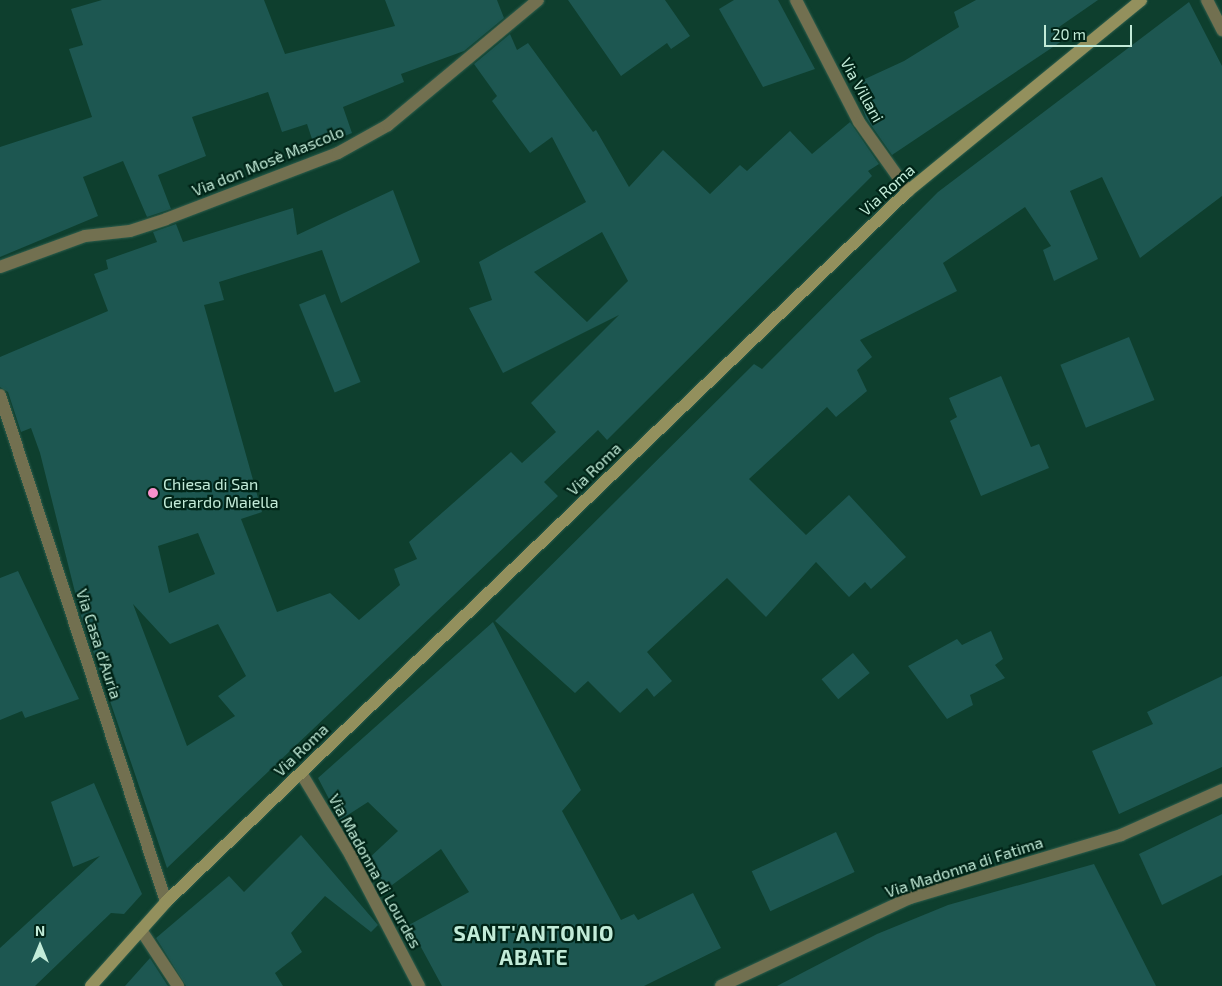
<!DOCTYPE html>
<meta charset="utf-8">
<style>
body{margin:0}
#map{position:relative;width:1222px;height:986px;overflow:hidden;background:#0e3f2e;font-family:"Exo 2",sans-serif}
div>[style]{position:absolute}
.building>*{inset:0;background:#1d5751;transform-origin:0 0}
.roads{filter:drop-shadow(0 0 1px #2e5e4d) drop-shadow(0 0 1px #2e5e4d)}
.minor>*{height:12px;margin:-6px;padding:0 6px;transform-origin:6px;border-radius:6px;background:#727050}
.secondary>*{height:12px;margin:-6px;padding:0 6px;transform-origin:6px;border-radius:6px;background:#93905d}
.dots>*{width:14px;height:14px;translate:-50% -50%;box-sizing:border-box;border:2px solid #002417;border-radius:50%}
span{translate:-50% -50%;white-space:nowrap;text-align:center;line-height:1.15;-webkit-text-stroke:4.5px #002417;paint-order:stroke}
.street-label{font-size:16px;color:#c2ebd8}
.poi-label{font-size:16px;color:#c2ebd8}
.left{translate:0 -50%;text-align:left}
.district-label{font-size:21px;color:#c2ebd8;font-weight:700;letter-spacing:1px}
.north{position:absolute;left:15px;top:921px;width:50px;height:50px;-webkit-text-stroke:4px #002417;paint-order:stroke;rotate:0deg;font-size:14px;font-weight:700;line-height:20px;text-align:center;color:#c2ebd8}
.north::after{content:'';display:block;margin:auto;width:18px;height:22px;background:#c2ebd8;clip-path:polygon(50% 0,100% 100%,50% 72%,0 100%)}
.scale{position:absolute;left:1044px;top:25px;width:88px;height:22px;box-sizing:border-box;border:2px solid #c2ebd8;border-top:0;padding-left:6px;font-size:15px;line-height:18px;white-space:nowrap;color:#c2ebd8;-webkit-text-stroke:4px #002417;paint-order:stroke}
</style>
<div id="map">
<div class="building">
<i style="clip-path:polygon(102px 0,264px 0,285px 54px,395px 26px,385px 0,497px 0,504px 18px,464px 51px,401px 74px,404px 82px,343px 107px,352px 133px,315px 148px,307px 124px,282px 132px,268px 92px,192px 117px,206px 156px,158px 175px,171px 209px,147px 217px,123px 161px,83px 177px,98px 216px,0 257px,0 147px,92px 117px,69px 49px,83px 45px,71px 9px)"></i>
<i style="clip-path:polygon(568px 0,665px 0,690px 36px,671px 49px,667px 43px,621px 76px)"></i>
<i style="clip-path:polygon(734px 0,778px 0,815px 69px,763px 87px,719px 9px)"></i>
<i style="clip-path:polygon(976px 0,1098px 0,1059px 27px,1065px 39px,892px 155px,866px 118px,854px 84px,904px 61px,959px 27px,954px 12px)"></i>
<i style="clip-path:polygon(1189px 2px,1222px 66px,1222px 196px,1140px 258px,1102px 177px,1070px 191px,1098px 259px,1054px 281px,1043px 250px,1051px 246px,1025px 207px,943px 263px,957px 291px,860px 340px,872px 357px,857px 370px,867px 391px,836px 417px,827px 407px,749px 479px,806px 535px,849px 495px,906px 557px,871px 589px,865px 582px,849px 597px,816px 562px,766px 617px,727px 578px,647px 652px,672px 681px,654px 697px,647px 688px,620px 713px,588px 681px,575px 693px,495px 621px,754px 364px,762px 369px,938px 192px)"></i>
<i style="clip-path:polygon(evenodd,510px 34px,517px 50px,528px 43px,593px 132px,596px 130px,629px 187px,663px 150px,710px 194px,740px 165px,747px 171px,790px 131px,812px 154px,850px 122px,879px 164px,868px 171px,872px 176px,607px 440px,598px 430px,544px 482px,558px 496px,167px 868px,81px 616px,40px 453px,31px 428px,21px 432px,8px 392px,0 387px,0 357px,108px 311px,94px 274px,108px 269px,106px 260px,157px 242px,153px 232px,176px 224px,183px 242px,293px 208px,297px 235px,393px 190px,420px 262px,341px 303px,322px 250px,219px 282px,224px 300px,204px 305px,262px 512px,241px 519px,277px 612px,330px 593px,359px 620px,400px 585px,394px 569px,417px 559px,409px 542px,511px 452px,522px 463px,556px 432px,531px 403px,619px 315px,503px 373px,469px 308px,492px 300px,479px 262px,586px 202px,552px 137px,530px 153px,492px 101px,497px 96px,474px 64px,510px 34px,602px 232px,628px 281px,587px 322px,534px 272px,602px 232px,510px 34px,198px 533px,215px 574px,169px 593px,158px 546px,198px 533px,510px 34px,133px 604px,170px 644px,218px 624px,246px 676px,218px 696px,235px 716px,187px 746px,133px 604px)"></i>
<i style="left:325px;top:294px;width:95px;height:28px;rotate:68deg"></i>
<i style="left:1129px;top:337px;width:68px;height:74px;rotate:68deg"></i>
<i style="clip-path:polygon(1001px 376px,1031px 447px,1039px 444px,1049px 468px,981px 496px,950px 421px,957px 417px,949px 398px)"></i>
<i style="clip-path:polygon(18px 571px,79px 699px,25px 718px,22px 711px,0 720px,0 578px)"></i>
<i style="clip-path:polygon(493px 622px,581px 790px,562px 811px,621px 920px,634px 914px,638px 920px,693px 893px,721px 948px,644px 986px,442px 986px,409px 925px,469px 892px,441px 849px,388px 888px,367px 860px,398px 831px,368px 802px,340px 820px,318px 778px)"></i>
<i style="clip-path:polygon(991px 631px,1003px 659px,995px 665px,1005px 678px,970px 695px,973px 705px,947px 719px,908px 666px,957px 639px,962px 645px)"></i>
<i style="left:853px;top:653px;width:26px;height:41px;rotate:50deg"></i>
<i style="clip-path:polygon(1222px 676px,1222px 767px,1119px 814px,1092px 751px,1153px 724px,1147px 712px)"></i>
<i style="clip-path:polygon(94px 783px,142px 894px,124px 914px,111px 913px,35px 986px,0 986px,0 948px,100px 856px,73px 867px,51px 802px)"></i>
<i style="clip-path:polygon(1222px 814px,1222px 875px,1162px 905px,1139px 854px)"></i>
<i style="left:836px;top:832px;width:44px;height:93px;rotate:65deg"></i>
<i style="clip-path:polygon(301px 835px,378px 925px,371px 932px,325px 896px,291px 933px,302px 952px,275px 973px,283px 986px,186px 986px,156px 938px,229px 876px,244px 892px)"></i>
<i style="clip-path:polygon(1094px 864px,1156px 986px,777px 986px,877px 934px,948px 905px)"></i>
<i style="clip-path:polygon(150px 958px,168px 986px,125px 986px)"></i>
</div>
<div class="roads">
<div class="minor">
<i style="left:796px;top:0;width:137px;rotate:62.7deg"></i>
<i style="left:859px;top:122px;width:85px;rotate:54.6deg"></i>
<i style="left:1207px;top:0;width:34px;rotate:63deg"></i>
<i style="left:0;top:267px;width:90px;rotate:-20deg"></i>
<i style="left:85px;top:236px;width:45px;rotate:-6.3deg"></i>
<i style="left:130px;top:231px;width:38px;rotate:-18deg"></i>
<i style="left:166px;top:219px;width:184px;rotate:-21deg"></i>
<i style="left:338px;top:153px;width:57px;rotate:-29.2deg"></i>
<i style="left:388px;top:125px;width:195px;rotate:-39.8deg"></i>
<i style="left:0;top:395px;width:533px;rotate:71.87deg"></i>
<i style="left:301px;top:773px;width:97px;rotate:58.9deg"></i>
<i style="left:351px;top:856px;width:147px;rotate:62.4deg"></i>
<i style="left:141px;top:930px;width:67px;rotate:56.5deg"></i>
<i style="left:721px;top:986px;width:208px;rotate:-25deg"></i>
<i style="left:910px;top:898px;width:220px;rotate:-16.6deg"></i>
<i style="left:1121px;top:835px;width:111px;rotate:-24deg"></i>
</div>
<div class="secondary">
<i style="left:91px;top:986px;width:113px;rotate:-48.2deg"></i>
<i style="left:166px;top:902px;width:1028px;rotate:-43.78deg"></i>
<i style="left:908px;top:191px;width:301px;rotate:-39.3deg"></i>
</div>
</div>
<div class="dots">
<i style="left:153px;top:493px;background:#f890cb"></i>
</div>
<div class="street-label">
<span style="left:862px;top:90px;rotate:61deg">Via Villani</span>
<span style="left:268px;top:161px;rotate:-22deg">Via don Mosè Mascolo</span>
<span style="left:887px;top:190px;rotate:-42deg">Via Roma</span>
<span style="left:594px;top:469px;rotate:-44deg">Via Roma</span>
<span style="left:99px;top:644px;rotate:72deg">Via Casa d'Auria</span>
<span style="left:301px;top:750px;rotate:-44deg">Via Roma</span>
<span style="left:964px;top:867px;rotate:-18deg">Via Madonna di Fatima</span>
<span style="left:375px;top:871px;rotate:61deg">Via Madonna di Lourdes</span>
</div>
<div class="poi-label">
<span class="left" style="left:163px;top:493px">Chiesa di San<br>Gerardo Maiella</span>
</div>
<div class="district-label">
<span style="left:534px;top:945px">SANT'ANTONIO<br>ABATE</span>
</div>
<div class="north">N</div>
<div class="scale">20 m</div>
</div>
